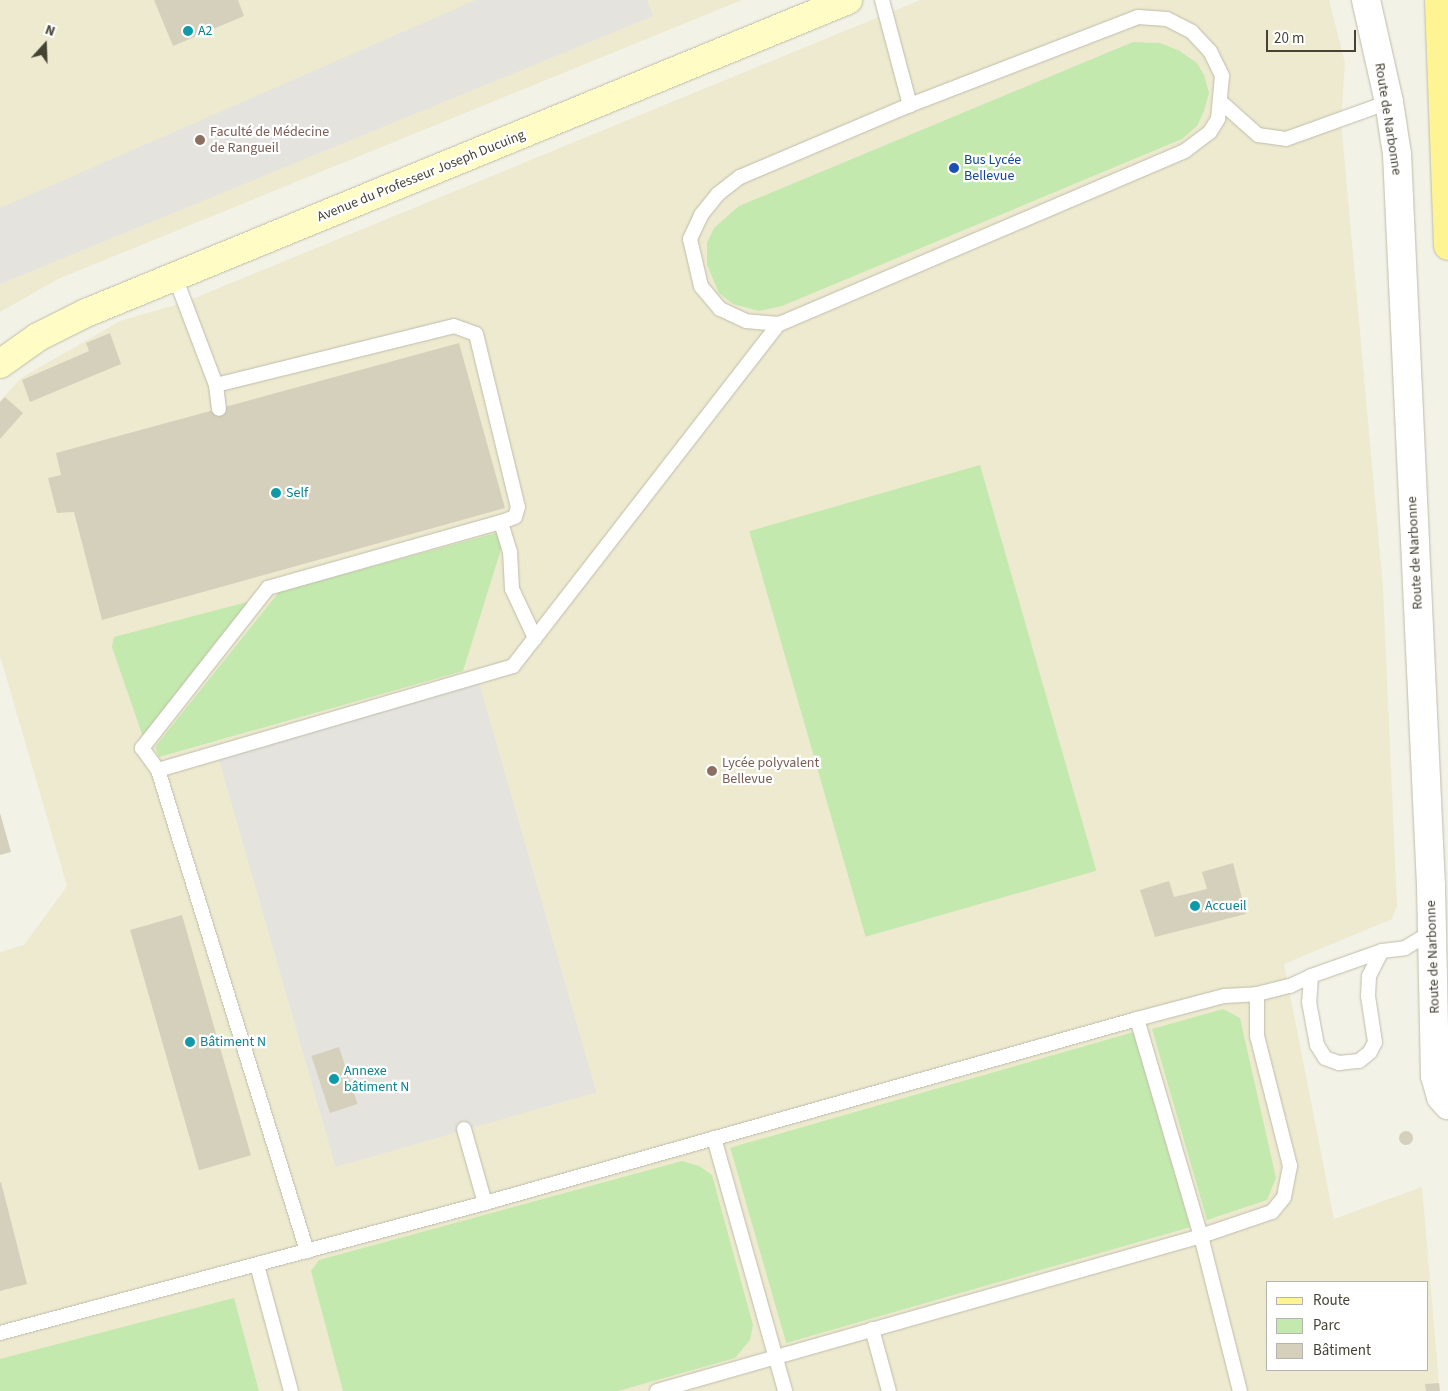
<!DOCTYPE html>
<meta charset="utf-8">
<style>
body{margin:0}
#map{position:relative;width:1448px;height:1391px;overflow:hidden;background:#f3f2e6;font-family:"Source Sans 3",sans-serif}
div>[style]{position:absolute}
.education>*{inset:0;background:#edead0}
.green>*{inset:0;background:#c3e9ae;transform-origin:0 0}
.parking>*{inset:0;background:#e4e3de;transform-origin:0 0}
.building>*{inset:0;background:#d5d0bb;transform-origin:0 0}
.round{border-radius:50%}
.roads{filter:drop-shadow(0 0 1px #bfbca9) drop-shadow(0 0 1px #bfbca9)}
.lane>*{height:14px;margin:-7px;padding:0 7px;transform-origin:7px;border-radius:7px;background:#fff}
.street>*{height:28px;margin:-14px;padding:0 14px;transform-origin:14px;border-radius:14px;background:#fff}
.secondary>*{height:28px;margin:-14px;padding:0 14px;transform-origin:14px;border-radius:14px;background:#fffcc5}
.primary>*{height:28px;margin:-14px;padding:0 14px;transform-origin:14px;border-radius:14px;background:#fff494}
.dots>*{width:14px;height:14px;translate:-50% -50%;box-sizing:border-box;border:2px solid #fff;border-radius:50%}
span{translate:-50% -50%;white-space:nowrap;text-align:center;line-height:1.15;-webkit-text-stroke:4.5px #fff;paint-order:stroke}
.culture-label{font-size:14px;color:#0d838f}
.left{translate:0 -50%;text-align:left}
.street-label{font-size:14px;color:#464335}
.education-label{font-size:14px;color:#785e54}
.transit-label{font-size:14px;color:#164399}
.legend{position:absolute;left:1266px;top:1281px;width:162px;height:90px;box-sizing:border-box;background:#fff;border:1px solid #b5b4ae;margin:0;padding:6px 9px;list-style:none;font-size:15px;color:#464335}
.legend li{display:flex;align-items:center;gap:10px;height:25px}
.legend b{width:25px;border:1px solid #b5b4ae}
.north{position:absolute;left:20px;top:20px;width:50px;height:50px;-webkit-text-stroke:4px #fff;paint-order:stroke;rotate:20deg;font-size:14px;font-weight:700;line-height:20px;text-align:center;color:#464335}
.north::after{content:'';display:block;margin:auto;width:18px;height:22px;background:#464335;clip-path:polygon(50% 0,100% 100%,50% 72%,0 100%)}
.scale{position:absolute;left:1266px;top:30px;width:90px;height:22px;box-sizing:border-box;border:2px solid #464335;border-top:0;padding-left:6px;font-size:15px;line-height:18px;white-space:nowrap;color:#464335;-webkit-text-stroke:4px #fff;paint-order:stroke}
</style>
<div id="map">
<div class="education">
<i style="clip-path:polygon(0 0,742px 0,58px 279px,0 312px)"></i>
<i style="clip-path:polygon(evenodd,920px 0,1329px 0,1345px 63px,1341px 121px,1383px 587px,1397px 906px,1392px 919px,1284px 964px,1334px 1219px,1422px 1187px,1439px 1383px,1426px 1384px,1426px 1391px,0 1391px,0 952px,24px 945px,67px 886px,0 656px,0 401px,21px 378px,120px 321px,185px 302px,920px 0,1267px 1282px,1427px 1282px,1427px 1370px,1267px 1370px,1267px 1282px)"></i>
</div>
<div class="green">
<i style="clip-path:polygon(1133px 42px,1160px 43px,1178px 50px,1197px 63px,1204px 75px,1209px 93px,1204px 111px,1197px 126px,1182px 139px,782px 306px,759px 311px,733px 304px,719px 293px,707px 265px,707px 243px,714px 228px,739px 206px)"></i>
<i style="left:980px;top:465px;width:422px;height:240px;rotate:74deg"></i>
<i style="clip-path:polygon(507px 530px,463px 671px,159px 757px,155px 747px,279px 592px)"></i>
<i style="clip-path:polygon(251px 601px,143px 737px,112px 647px,114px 637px)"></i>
<i style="clip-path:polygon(1223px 1009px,1240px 1018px,1276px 1178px,1267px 1200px,1207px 1220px,1152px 1029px)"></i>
<i style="left:1134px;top:1032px;width:203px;height:420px;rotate:74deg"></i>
<i style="clip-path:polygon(682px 1161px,699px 1166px,712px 1175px,753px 1325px,750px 1340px,735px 1358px,618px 1391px,343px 1391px,311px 1271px,319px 1260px)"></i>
<i style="clip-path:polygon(234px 1298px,259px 1391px,0 1391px,0 1359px)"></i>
</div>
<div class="parking">
<i style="clip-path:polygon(476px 0,647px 0,653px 16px,0 284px,0 208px)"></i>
<i style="left:477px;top:676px;width:433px;height:271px;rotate:74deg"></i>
</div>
<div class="building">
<i style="clip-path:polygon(154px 0,238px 0,244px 16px,173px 46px)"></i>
<i style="clip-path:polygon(110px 333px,121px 364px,30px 402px,22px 380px,89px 351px,86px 343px)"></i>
<i style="clip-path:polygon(459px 343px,505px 508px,102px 620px,74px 512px,57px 513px,48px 478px,61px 475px,56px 453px)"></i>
<i style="clip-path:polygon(5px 397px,23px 413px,0 439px,0 402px)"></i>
<i style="clip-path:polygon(0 813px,11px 852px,0 855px)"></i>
<i style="clip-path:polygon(1233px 863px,1246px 914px,1155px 937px,1140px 890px,1169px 881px,1174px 897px,1207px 889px,1202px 872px)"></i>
<i style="left:182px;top:915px;width:250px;height:54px;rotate:74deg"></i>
<i style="left:339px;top:1047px;width:60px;height:29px;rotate:72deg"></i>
<i class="round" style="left:1399px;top:1131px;width:14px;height:14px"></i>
<i style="clip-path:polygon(1px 1182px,27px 1284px,0 1291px,0 1183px)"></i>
<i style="clip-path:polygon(1439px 1383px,1440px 1391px,1426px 1391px,1425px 1384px)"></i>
</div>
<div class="roads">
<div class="lane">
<i style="left:882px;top:0;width:109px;rotate:75.1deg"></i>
<i style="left:1138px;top:17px;width:29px;rotate:4deg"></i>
<i style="left:1167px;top:19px;width:28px;rotate:27deg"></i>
<i style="left:1192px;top:32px;width:26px;rotate:47deg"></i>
<i style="left:1210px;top:51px;width:28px;rotate:64deg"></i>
<i style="left:1222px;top:76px;width:43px;rotate:95.3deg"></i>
<i style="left:1218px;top:119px;width:15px;rotate:122deg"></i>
<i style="left:1210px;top:132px;width:31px;rotate:143deg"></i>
<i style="left:1185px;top:151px;width:441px;rotate:156.9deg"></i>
<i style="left:779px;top:324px;width:33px;rotate:-175deg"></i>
<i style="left:746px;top:321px;width:29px;rotate:-155deg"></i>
<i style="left:720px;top:309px;width:30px;rotate:-130deg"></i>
<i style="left:701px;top:286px;width:48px;rotate:-103.2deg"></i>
<i style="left:690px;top:239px;width:26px;rotate:-65deg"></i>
<i style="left:701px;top:215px;width:27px;rotate:-51deg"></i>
<i style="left:718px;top:194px;width:28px;rotate:-38deg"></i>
<i style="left:740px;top:177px;width:185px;rotate:-23deg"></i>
<i style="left:910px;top:105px;width:244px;rotate:-21.1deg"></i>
<i style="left:1222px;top:103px;width:48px;rotate:41.6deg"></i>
<i style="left:1258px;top:135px;width:28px;rotate:8deg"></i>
<i style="left:1286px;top:139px;width:109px;rotate:-19.8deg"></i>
<i style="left:175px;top:277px;width:116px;rotate:69.2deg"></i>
<i style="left:216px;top:385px;width:24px;rotate:83deg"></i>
<i style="left:216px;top:385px;width:245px;rotate:-13.9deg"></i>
<i style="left:454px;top:326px;width:23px;rotate:20deg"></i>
<i style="left:476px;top:334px;width:178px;rotate:76.4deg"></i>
<i style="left:518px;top:507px;width:10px;rotate:107deg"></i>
<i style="left:515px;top:517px;width:15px;rotate:160deg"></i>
<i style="left:535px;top:638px;width:54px;rotate:-115.1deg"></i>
<i style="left:512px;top:589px;width:37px;rotate:-93deg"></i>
<i style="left:510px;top:552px;width:31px;rotate:-107deg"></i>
<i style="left:501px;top:522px;width:242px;rotate:164.2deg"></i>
<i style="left:268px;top:588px;width:204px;rotate:128.2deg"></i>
<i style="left:142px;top:748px;width:27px;rotate:54deg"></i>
<i style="left:158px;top:770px;width:370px;rotate:-16.3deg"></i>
<i style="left:513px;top:666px;width:36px;rotate:-52deg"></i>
<i style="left:535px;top:638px;width:398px;rotate:-52.2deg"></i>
<i style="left:158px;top:770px;width:504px;rotate:72.79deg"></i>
<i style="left:1311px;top:976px;width:26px;rotate:94deg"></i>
<i style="left:1309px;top:1002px;width:44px;rotate:79.5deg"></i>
<i style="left:1317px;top:1045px;width:15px;rotate:58deg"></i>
<i style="left:1325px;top:1058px;width:15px;rotate:20deg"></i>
<i style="left:1339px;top:1063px;width:20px;rotate:-6deg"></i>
<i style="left:1359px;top:1061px;width:14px;rotate:-39deg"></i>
<i style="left:1370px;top:1052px;width:11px;rotate:-63deg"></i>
<i style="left:1375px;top:1042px;width:47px;rotate:-98.7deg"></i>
<i style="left:1368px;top:996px;width:20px;rotate:-87deg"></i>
<i style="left:1369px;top:976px;width:28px;rotate:-63deg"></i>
<i style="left:1137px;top:1019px;width:226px;rotate:73.6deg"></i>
<i style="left:1201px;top:1236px;width:160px;rotate:75.9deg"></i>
<i style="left:464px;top:1129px;width:77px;rotate:74.2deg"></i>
<i style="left:714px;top:1138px;width:263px;rotate:74.3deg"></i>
<i style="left:257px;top:1265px;width:131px;rotate:74.9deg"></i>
<i style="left:872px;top:1329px;width:64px;rotate:74.7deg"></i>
<i style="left:0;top:1333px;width:502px;rotate:-15deg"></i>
<i style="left:485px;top:1203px;width:677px;rotate:-15.76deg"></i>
<i style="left:1137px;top:1019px;width:90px;rotate:-14.8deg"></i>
<i style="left:1224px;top:996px;width:33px;rotate:-3deg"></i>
<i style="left:1257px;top:994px;width:34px;rotate:-14deg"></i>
<i style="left:1290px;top:986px;width:23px;rotate:-25deg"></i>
<i style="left:1311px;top:976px;width:75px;rotate:-19.4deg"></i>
<i style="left:1382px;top:951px;width:23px;rotate:-7deg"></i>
<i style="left:1405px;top:948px;width:31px;rotate:-31deg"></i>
<i style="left:657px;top:1391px;width:566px;rotate:-15.9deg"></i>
<i style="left:1201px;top:1236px;width:75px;rotate:-18.7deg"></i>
<i style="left:1272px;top:1212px;width:19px;rotate:-51deg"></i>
<i style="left:1284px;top:1197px;width:32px;rotate:-79deg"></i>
<i style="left:1290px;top:1166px;width:134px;rotate:-104.2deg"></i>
<i style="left:1257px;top:1036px;width:42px;rotate:-90deg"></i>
</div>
<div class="street">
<i style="left:1366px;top:0;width:105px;rotate:77.3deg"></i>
<i style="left:1389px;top:102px;width:53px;rotate:81.3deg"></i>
<i style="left:1397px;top:154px;width:732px;rotate:87.34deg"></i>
<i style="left:1431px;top:885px;width:191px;rotate:88.8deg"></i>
<i style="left:1435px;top:1076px;width:22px;rotate:74deg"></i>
<i style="left:1441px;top:1097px;width:11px;rotate:49deg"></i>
</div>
<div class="secondary">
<i style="left:0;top:364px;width:47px;rotate:-35.4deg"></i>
<i style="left:38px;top:337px;width:54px;rotate:-26.6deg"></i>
<i style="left:86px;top:313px;width:824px;rotate:-22.33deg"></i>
</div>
<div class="primary">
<i style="left:1439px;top:0;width:246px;rotate:87.9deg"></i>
</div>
</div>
<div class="dots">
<i style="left:188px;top:31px;background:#0f9aa8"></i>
<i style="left:200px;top:140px;background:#8d6e63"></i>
<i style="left:954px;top:168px;background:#1a4fb4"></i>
<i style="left:276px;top:493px;background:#0f9aa8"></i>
<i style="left:712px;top:771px;background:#8d6e63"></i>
<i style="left:1195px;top:906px;background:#0f9aa8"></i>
<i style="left:190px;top:1042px;background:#0f9aa8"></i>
<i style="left:334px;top:1079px;background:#0f9aa8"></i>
</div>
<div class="culture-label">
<span class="left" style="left:198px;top:31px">A2</span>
<span class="left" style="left:286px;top:493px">Self</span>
<span class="left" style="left:1205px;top:906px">Accueil</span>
<span class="left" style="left:200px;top:1042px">Bâtiment N</span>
<span class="left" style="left:344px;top:1079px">Annexe<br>bâtiment N</span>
</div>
<div class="street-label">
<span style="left:1388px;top:119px;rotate:81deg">Route de Narbonne</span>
<span style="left:421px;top:176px;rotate:-22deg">Avenue du Professeur Joseph Ducuing</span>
<span style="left:1415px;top:553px;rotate:-93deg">Route de Narbonne</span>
<span style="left:1433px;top:957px;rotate:-92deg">Route de Narbonne</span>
</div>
<div class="education-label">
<span class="left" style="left:210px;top:140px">Faculté de Médecine<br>de Rangueil</span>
<span class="left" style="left:722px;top:771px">Lycée polyvalent<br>Bellevue</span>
</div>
<div class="transit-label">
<span class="left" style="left:964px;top:168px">Bus Lycée<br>Bellevue</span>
</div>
<ul class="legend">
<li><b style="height:6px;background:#fff494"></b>Route</li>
<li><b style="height:14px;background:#c3e9ae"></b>Parc</li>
<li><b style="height:14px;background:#d5d0bb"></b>Bâtiment</li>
</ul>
<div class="north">N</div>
<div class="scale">20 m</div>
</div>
